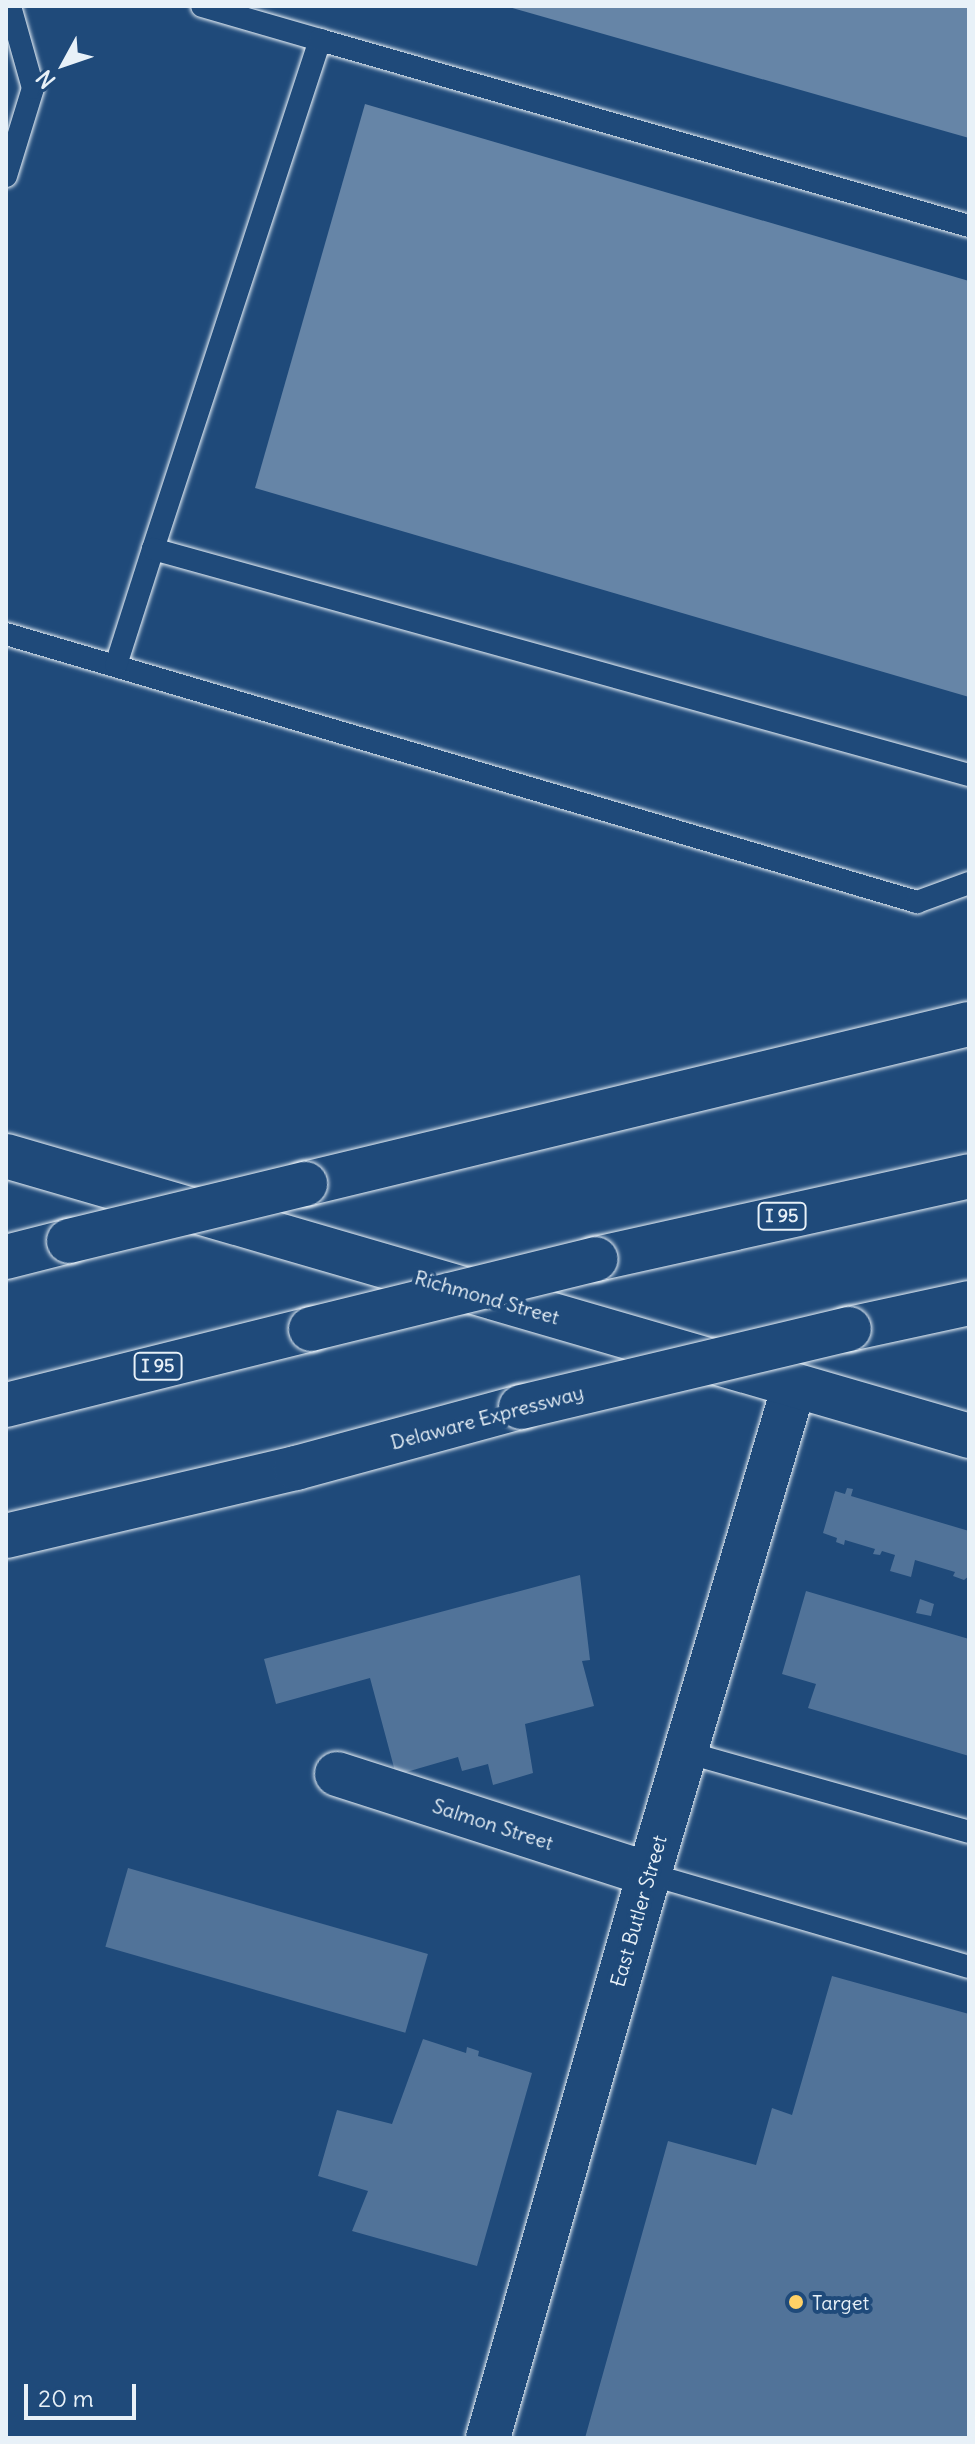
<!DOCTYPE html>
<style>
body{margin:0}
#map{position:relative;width:975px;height:2444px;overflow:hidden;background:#1f4a7a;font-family:Delius,sans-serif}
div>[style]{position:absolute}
.water>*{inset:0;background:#6685a7}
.building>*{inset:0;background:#517399;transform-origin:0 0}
.roads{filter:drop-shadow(0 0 2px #e8f1f8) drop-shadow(0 0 2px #e8f1f8)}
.lane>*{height:22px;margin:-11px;padding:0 11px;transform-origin:11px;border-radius:11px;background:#1f4a7a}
.street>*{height:44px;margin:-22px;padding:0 22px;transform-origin:22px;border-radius:22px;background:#1f4a7a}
.secondary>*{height:44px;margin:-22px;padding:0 22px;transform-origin:22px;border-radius:22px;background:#1f4a7a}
.highway>*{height:44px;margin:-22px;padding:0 22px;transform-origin:22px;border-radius:22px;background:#1f4a7a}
.bridges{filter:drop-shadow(0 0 2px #e8f1f8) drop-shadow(0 0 2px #e8f1f8)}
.highway-bridge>*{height:44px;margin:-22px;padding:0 22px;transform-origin:22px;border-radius:22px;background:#1f4a7a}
.dots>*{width:22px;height:22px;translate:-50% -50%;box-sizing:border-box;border:4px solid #1f4a7a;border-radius:50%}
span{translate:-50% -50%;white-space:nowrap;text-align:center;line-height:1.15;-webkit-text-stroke:8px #1f4a7a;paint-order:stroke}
.shield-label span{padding:2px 6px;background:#1f4a7a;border:2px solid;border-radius:6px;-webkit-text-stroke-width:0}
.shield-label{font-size:18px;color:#e8f1f8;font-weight:700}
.street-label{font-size:20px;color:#e8f1f8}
.poi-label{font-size:20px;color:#e8f1f8}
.left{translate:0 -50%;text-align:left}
.frame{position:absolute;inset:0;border:8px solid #e8f1f8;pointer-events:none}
.north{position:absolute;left:24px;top:24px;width:80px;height:80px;-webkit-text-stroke:6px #1f4a7a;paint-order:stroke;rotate:230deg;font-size:22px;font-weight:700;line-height:32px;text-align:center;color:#e8f1f8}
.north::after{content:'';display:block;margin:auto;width:28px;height:36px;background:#e8f1f8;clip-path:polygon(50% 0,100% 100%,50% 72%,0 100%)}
.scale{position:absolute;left:24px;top:2384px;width:112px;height:36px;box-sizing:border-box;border:4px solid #e8f1f8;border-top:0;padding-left:10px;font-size:24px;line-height:28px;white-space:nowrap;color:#e8f1f8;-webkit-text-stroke:6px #1f4a7a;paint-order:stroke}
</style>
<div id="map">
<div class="water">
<i style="clip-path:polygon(505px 6px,969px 6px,969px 138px)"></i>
<i style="clip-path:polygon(365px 104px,969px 281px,969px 697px,255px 488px)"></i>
</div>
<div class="building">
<i style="clip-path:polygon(847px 1488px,853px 1489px,851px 1496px,969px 1531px,969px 1576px,964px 1580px,953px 1576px,955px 1572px,915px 1560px,911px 1577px,890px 1571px,895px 1555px,882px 1551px,880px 1555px,873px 1554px,875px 1549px,845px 1540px,844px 1545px,836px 1542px,837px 1538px,823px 1533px,835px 1491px,845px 1494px)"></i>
<i style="clip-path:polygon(580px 1575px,590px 1660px,582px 1661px,594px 1706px,525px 1724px,533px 1773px,493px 1785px,488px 1764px,462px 1771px,458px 1757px,396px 1775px,370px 1678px,276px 1704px,264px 1659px)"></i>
<i style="clip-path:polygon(806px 1591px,969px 1639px,969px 1756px,808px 1708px,816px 1684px,782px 1674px)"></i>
<i style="clip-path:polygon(920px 1599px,934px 1604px,931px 1616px,916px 1613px)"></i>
<i style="left:128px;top:1868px;width:312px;height:82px;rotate:16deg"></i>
<i style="clip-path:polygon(832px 1976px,969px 2014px,969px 2438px,585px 2438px,668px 2141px,756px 2165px,772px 2108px,792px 2115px)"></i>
<i style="clip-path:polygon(423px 2039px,466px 2053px,467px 2047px,479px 2051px,478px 2056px,532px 2073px,477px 2266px,352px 2231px,368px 2191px,318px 2176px,337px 2110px,392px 2124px)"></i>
</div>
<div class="roads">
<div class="lane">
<i style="left:202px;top:6px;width:123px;rotate:16.1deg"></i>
<i style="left:6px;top:176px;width:92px;rotate:-72.9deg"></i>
<i style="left:33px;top:88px;width:85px;rotate:-105.7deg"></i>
<i style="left:153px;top:549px;width:536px;rotate:-71.84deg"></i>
<i style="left:320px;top:40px;width:675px;rotate:15.99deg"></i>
<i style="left:6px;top:634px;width:950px;rotate:16.39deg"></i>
<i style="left:917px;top:902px;width:55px;rotate:-20.1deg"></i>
<i style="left:116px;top:665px;width:122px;rotate:-72.3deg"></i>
<i style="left:153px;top:549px;width:847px;rotate:15.48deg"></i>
<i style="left:685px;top:1752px;width:295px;rotate:15.7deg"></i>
<i style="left:649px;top:1874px;width:333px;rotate:16.2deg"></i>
</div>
<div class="street">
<i style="left:337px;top:1774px;width:328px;rotate:17.8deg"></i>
<i style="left:488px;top:2438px;width:587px;rotate:-74.07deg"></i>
<i style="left:649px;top:1874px;width:509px;rotate:-73.45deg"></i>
</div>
<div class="secondary">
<i style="left:6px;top:1156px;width:1003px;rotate:16.21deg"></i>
</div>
<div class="highway">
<i style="left:305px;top:1184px;width:683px;rotate:-13.55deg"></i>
<i style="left:6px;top:1257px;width:65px;rotate:-14.3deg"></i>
<i style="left:596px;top:1259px;width:382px;rotate:-12.5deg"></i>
<i style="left:849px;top:1329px;width:123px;rotate:-12.2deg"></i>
<i style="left:6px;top:1405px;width:314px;rotate:-14deg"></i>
<i style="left:6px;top:1536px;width:298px;rotate:-13.2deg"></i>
<i style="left:296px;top:1468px;width:233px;rotate:-15.2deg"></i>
</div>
</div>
<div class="bridges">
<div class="highway-bridge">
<i style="left:69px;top:1241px;width:243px;rotate:-13.6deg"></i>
<i style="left:311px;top:1329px;width:293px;rotate:-13.8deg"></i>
<i style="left:521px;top:1407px;width:337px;rotate:-13.4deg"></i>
</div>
</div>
<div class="dots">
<i style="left:796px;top:2302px;background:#ffd166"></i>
</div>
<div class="shield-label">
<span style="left:782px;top:1216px">I 95</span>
<span style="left:158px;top:1366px">I 95</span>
</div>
<div class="street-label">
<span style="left:487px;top:1297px;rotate:16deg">Richmond Street</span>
<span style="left:487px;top:1417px;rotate:-15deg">Delaware Expressway</span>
<span style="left:493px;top:1824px;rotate:18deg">Salmon Street</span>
<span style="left:638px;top:1911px;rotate:-74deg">East Butler Street</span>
</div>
<div class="poi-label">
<span class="left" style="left:812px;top:2302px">Target</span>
</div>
<div class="frame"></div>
<div class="north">N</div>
<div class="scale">20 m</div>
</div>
